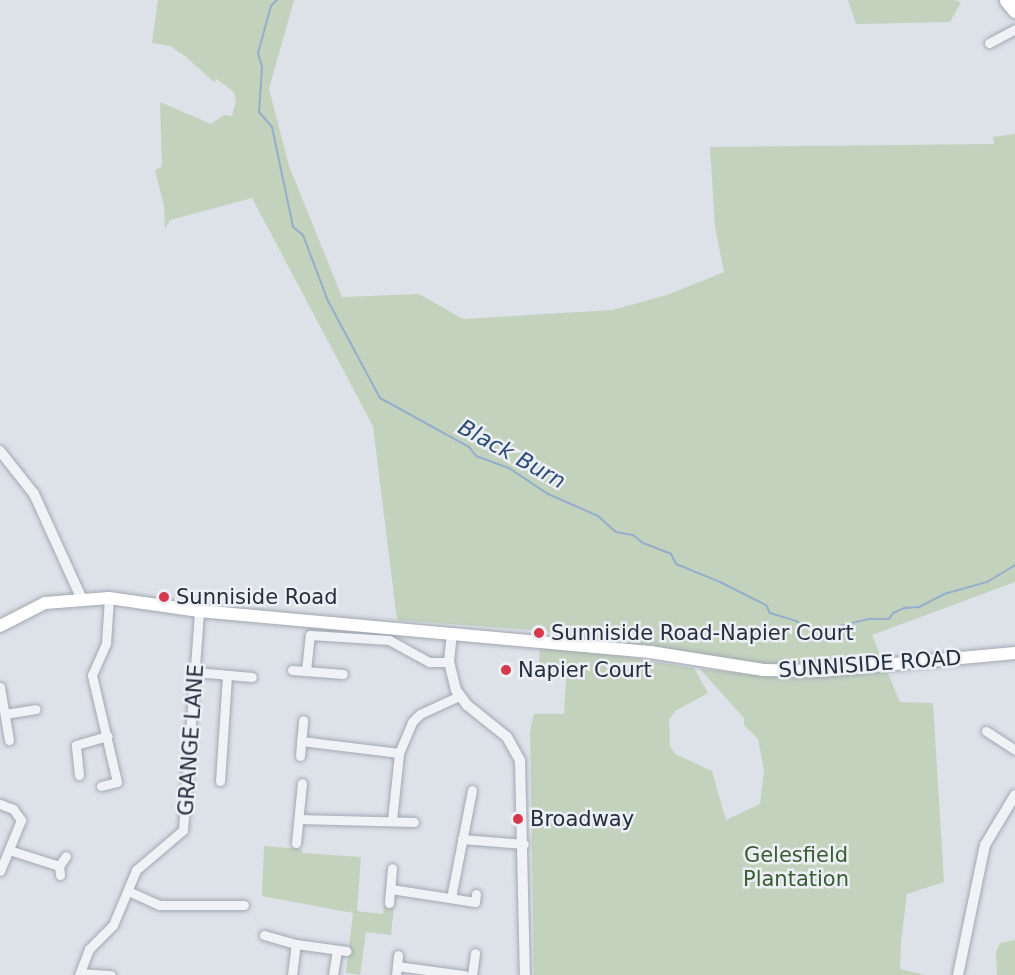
<!DOCTYPE html>
<style>
body{margin:0}
#map{position:relative;width:1015px;height:975px;overflow:hidden;background:#dde1e8;font-family:"DejaVu Sans",sans-serif}
div>[style]{position:absolute}
.green>*{inset:0;background:#c2d2bd}
.stream>*{height:2px;margin:-1px;padding:0 1px;transform-origin:1px;border-radius:1px;background:#95aecb}
.roads{filter:drop-shadow(0 0 2px #a2a8b2) drop-shadow(0 0 2px #a2a8b2)}
.minor>*{height:9px;margin:-4.5px;padding:0 4.5px;transform-origin:4.5px;border-radius:4.5px;background:#f0f2f6}
.tertiary>*{height:10px;margin:-5px;padding:0 5px;transform-origin:5px;border-radius:5px;background:#f0f2f6}
.secondary>*{height:12px;margin:-6px;padding:0 6px;transform-origin:6px;border-radius:6px;background:#fff}
.trunk>*{height:15px;margin:-7.5px;padding:0 7.5px;transform-origin:7.5px;border-radius:7.5px;background:#fff}
.dots>*{width:16px;height:16px;translate:-50% -50%;box-sizing:border-box;border:3px solid #ecf0f5;border-radius:50%}
span{translate:-50% -50%;white-space:nowrap;text-align:center;line-height:1.15;-webkit-text-stroke:5px #ecf0f5;paint-order:stroke}
.poi-label{font-size:21px;color:#252e3f}
.left{translate:0 -50%;text-align:left}
.street-label{font-size:21px;color:#252e3f}
.park-label{font-size:21px;color:#395c32}
.water-label{font-size:22px;color:#2d4c75;font-style:italic}
</style>
<div id="map">
<div class="green">
<i style="clip-path:polygon(158px 0,294px 0,269px 89px,289px 166px,342px 297px,419px 294px,463px 319px,612px 310px,667px 295px,724px 272px,715px 227px,710px 147px,994px 144px,993px 137px,1015px 134px,1015px 582px,872px 635px,882px 660px,816px 665px,769px 665px,543px 631px,397px 620px,373px 426px,252px 198px,170px 220px,165px 229px,164px 206px,155px 170px,162px 167px,160px 102px,211px 124px,224px 115px,232px 116px,236px 101px,234px 92px,217px 79px,214px 82px,185px 56px,170px 46px,152px 43px)"></i>
<i style="clip-path:polygon(848px 0,954px 0,961px 2px,950px 22px,856px 24px)"></i>
<i style="clip-path:polygon(540px 648px,609px 654px,694px 668px,708px 693px,675px 711px,669px 720px,670px 746px,675px 754px,712px 771px,726px 820px,760px 804px,764px 771px,758px 739px,744px 725px,744px 718px,700px 669px,790px 678px,887px 671px,900px 702px,933px 703px,944px 882px,907px 894px,901px 942px,900px 969px,925px 975px,534px 975px,530px 731px,534px 714px,564px 714px,566px 680px,538px 677px)"></i>
<i style="clip-path:polygon(264px 846px,302px 849px,302px 853px,361px 857px,357px 911px,383px 914px,384px 905px,394px 906px,391px 935px,366px 932px,360px 975px,346px 973px,353px 913px,262px 896px)"></i>
<i style="clip-path:polygon(1015px 940px,1015px 975px,997px 975px,996px 952px,1000px 943px)"></i>
</div>
<div class="stream">
<i style="left:277px;top:0;width:8px;rotate:135deg"></i>
<i style="left:271px;top:6px;width:49px;rotate:105.5deg"></i>
<i style="left:258px;top:53px;width:15px;rotate:74deg"></i>
<i style="left:262px;top:67px;width:45px;rotate:93.8deg"></i>
<i style="left:259px;top:112px;width:20px;rotate:49deg"></i>
<i style="left:272px;top:127px;width:102px;rotate:78.1deg"></i>
<i style="left:293px;top:227px;width:13px;rotate:39deg"></i>
<i style="left:303px;top:235px;width:71px;rotate:69.3deg"></i>
<i style="left:328px;top:301px;width:110px;rotate:61.8deg"></i>
<i style="left:380px;top:398px;width:102px;rotate:28.8deg"></i>
<i style="left:469px;top:447px;width:11px;rotate:52deg"></i>
<i style="left:476px;top:456px;width:35px;rotate:20deg"></i>
<i style="left:509px;top:468px;width:47px;rotate:33.7deg"></i>
<i style="left:548px;top:494px;width:55px;rotate:23.7deg"></i>
<i style="left:598px;top:516px;width:24px;rotate:42deg"></i>
<i style="left:616px;top:532px;width:17px;rotate:10deg"></i>
<i style="left:633px;top:535px;width:13px;rotate:39deg"></i>
<i style="left:643px;top:543px;width:30px;rotate:21deg"></i>
<i style="left:671px;top:554px;width:11px;rotate:63deg"></i>
<i style="left:676px;top:564px;width:48px;rotate:22.2deg"></i>
<i style="left:720px;top:582px;width:51px;rotate:26.6deg"></i>
<i style="left:766px;top:605px;width:9px;rotate:63deg"></i>
<i style="left:770px;top:613px;width:27px;rotate:17deg"></i>
<i style="left:796px;top:621px;width:21px;rotate:31deg"></i>
<i style="left:814px;top:632px;width:57px;rotate:-13.3deg"></i>
<i style="left:869px;top:619px;width:20px"></i>
<i style="left:889px;top:619px;width:7px;rotate:-56deg"></i>
<i style="left:893px;top:613px;width:12px;rotate:-24deg"></i>
<i style="left:904px;top:608px;width:15px;rotate:-4deg"></i>
<i style="left:919px;top:607px;width:28px;rotate:-27deg"></i>
<i style="left:944px;top:594px;width:45px;rotate:-15.6deg"></i>
<i style="left:987px;top:582px;width:33px;rotate:-31deg"></i>
</div>
<div class="roads">
<div class="minor">
<i style="left:989px;top:43px;width:30px;rotate:-28deg"></i>
<i style="left:292px;top:670px;width:51px;rotate:4.5deg"></i>
<i style="left:306px;top:671px;width:36px;rotate:-84deg"></i>
<i style="left:310px;top:635px;width:79px;rotate:3.6deg"></i>
<i style="left:389px;top:640px;width:46px;rotate:28.8deg"></i>
<i style="left:429px;top:662px;width:20px"></i>
<i style="left:196px;top:672px;width:56px;rotate:5.1deg"></i>
<i style="left:0;top:687px;width:54px;rotate:80.4deg"></i>
<i style="left:5px;top:714px;width:31px;rotate:-9deg"></i>
<i style="left:986px;top:731px;width:35px;rotate:33deg"></i>
<i style="left:301px;top:741px;width:99px;rotate:7deg"></i>
<i style="left:300px;top:756px;width:36px;rotate:-85deg"></i>
<i style="left:79px;top:775px;width:30px;rotate:-96deg"></i>
<i style="left:76px;top:745px;width:33px;rotate:-16deg"></i>
<i style="left:220px;top:781px;width:106px;rotate:-86.2deg"></i>
<i style="left:101px;top:786px;width:16px;rotate:-14deg"></i>
<i style="left:117px;top:782px;width:110px;rotate:-103.2deg"></i>
<i style="left:92px;top:675px;width:35px;rotate:-66deg"></i>
<i style="left:106px;top:643px;width:45px;rotate:-86.2deg"></i>
<i style="left:0;top:804px;width:14px;rotate:21deg"></i>
<i style="left:13px;top:809px;width:14px;rotate:54deg"></i>
<i style="left:21px;top:820px;width:55px;rotate:112.4deg"></i>
<i style="left:299px;top:819px;width:115px;rotate:1.5deg"></i>
<i style="left:392px;top:820px;width:67px;rotate:-84deg"></i>
<i style="left:399px;top:753px;width:34px;rotate:-67deg"></i>
<i style="left:412px;top:722px;width:11px;rotate:-45deg"></i>
<i style="left:420px;top:714px;width:43px;rotate:-24.8deg"></i>
<i style="left:462px;top:839px;width:62px;rotate:4.6deg"></i>
<i style="left:296px;top:843px;width:60px;rotate:-84.3deg"></i>
<i style="left:9px;top:850px;width:52px;rotate:17.7deg"></i>
<i style="left:60px;top:875px;width:9px;rotate:-96deg"></i>
<i style="left:59px;top:866px;width:12px;rotate:-55deg"></i>
<i style="left:391px;top:889px;width:85px;rotate:8.8deg"></i>
<i style="left:475px;top:902px;width:8px;rotate:-83deg"></i>
<i style="left:128px;top:891px;width:34px;rotate:24deg"></i>
<i style="left:159px;top:905px;width:85px"></i>
<i style="left:451px;top:898px;width:110px;rotate:-79deg"></i>
<i style="left:389px;top:903px;width:35px;rotate:-85deg"></i>
<i style="left:264px;top:935px;width:33px;rotate:16deg"></i>
<i style="left:296px;top:944px;width:51px;rotate:7.8deg"></i>
<i style="left:397px;top:966px;width:68px;rotate:7.7deg"></i>
<i style="left:80px;top:973px;width:31px;rotate:4deg"></i>
<i style="left:79px;top:975px;width:28px;rotate:-69deg"></i>
<i style="left:89px;top:949px;width:34px;rotate:-45deg"></i>
<i style="left:113px;top:925px;width:60px;rotate:-67.3deg"></i>
<i style="left:136px;top:870px;width:62px;rotate:-40.4deg"></i>
<i style="left:183px;top:830px;width:220px;rotate:-85.8deg"></i>
<i style="left:292px;top:975px;width:31px;rotate:-83deg"></i>
<i style="left:333px;top:975px;width:25px;rotate:-81deg"></i>
<i style="left:396px;top:975px;width:20px;rotate:-84deg"></i>
<i style="left:472px;top:975px;width:22px;rotate:-82deg"></i>
</div>
<div class="tertiary">
<i style="left:0;top:451px;width:55px;rotate:51.7deg"></i>
<i style="left:34px;top:494px;width:113px;rotate:65.5deg"></i>
<i style="left:452px;top:633px;width:29px;rotate:96deg"></i>
<i style="left:449px;top:662px;width:29px;rotate:76deg"></i>
<i style="left:456px;top:690px;width:19px;rotate:54deg"></i>
<i style="left:467px;top:705px;width:51px;rotate:38.7deg"></i>
<i style="left:507px;top:737px;width:26px;rotate:61deg"></i>
<i style="left:520px;top:760px;width:215px;rotate:88.7deg"></i>
<i style="left:958px;top:975px;width:133px;rotate:-78.3deg"></i>
<i style="left:985px;top:845px;width:58px;rotate:-59deg"></i>
</div>
<div class="secondary">
<i style="left:0;top:626px;width:51px;rotate:-27.1deg"></i>
<i style="left:45px;top:603px;width:64px;rotate:-4.5deg"></i>
<i style="left:109px;top:598px;width:91px;rotate:8.2deg"></i>
<i style="left:199px;top:611px;width:453px;rotate:5.2deg"></i>
<i style="left:650px;top:652px;width:115px;rotate:9deg"></i>
<i style="left:764px;top:670px;width:54px;rotate:1.1deg"></i>
<i style="left:818px;top:671px;width:198px;rotate:-5.2deg"></i>
</div>
<div class="trunk">
<i style="left:1007px;top:0;width:13px;rotate:51deg"></i>
</div>
</div>
<div class="dots">
<i style="left:164px;top:597px;background:#d6384d"></i>
<i style="left:539px;top:633px;background:#d6384d"></i>
<i style="left:506px;top:670px;background:#d6384d"></i>
<i style="left:518px;top:819px;background:#d6384d"></i>
</div>
<div class="poi-label">
<span class="left" style="left:176px;top:597px">Sunniside Road</span>
<span class="left" style="left:551px;top:633px">Sunniside Road-Napier Court</span>
<span class="left" style="left:518px;top:670px">Napier Court</span>
<span class="left" style="left:530px;top:819px">Broadway</span>
</div>
<div class="street-label">
<span style="left:870px;top:664px;rotate:-4deg">SUNNISIDE ROAD</span>
<span style="left:191px;top:740px;rotate:-86deg">GRANGE LANE</span>
</div>
<div class="park-label">
<span style="left:796px;top:867px">Gelesfield<br>Plantation</span>
</div>
<div class="water-label">
<span style="left:512px;top:454px;rotate:29deg">Black Burn</span>
</div>
</div>
